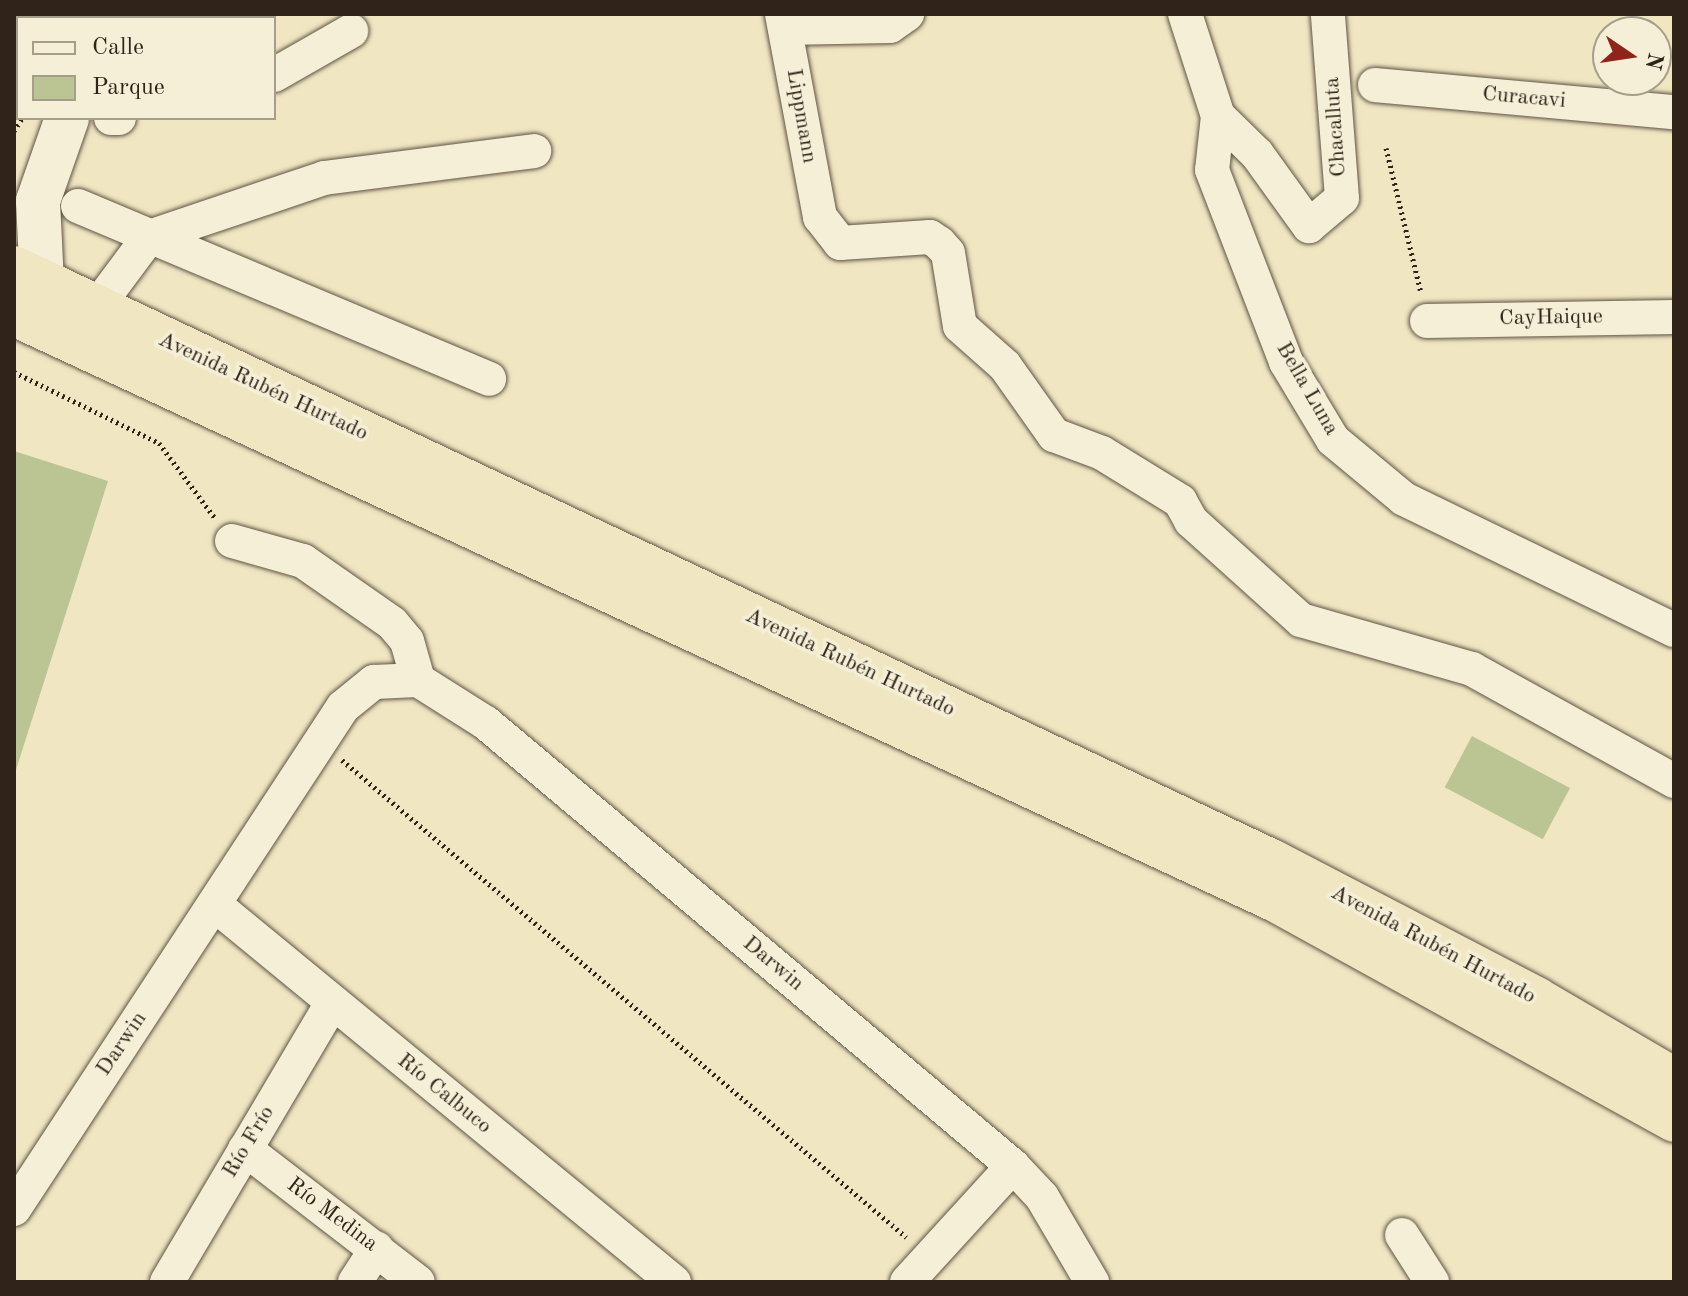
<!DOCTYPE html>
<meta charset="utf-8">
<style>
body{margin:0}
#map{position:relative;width:1688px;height:1296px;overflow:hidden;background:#f0e6c2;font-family:"Old Standard TT",serif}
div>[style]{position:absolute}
.green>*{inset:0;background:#bbc493;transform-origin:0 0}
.path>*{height:5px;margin-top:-2.5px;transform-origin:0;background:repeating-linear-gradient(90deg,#2f231a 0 2px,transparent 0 6px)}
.roads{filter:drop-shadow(0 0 2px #5f5444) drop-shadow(0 0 2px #5f5444)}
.street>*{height:34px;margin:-17px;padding:0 17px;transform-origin:17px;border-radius:17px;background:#f5efd7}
.secondary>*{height:44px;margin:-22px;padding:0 22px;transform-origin:22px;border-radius:22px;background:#f5efd7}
.highway>*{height:44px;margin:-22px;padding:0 22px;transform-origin:22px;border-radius:22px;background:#f0e6c2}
span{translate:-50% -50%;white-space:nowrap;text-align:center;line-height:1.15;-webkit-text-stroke:7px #f5efd7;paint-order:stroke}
.street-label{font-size:22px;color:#2f231a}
.frame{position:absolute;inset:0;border:16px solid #2f231a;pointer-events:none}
.legend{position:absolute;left:16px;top:16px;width:260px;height:104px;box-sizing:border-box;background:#f5efd7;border:2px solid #a69d8b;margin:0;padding:10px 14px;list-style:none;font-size:24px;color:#2f231a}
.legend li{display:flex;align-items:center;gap:16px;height:40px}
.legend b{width:40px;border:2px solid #a69d8b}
.north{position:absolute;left:1592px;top:16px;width:80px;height:80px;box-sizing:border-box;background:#f5efd7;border:2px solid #a69d8b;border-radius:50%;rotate:103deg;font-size:22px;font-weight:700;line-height:32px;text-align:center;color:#2f231a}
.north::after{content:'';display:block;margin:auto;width:28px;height:36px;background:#8f2418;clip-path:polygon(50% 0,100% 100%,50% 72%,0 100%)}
</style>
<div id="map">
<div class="green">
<i style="clip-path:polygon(14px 451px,108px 481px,14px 776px)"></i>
<i style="left:1472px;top:736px;width:111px;height:58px;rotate:28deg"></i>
</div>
<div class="path">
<i style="left:14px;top:131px;width:15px;rotate:-58deg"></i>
<i style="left:1386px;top:148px;width:149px;rotate:76.4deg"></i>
<i style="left:14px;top:372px;width:161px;rotate:26.1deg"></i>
<i style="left:159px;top:443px;width:94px;rotate:53.3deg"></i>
<i style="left:342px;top:760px;width:739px;rotate:40.22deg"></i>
</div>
<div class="roads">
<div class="street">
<i style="left:782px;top:14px;width:207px;rotate:79.4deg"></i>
<i style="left:820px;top:217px;width:33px;rotate:52deg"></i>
<i style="left:840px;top:243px;width:90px;rotate:-3.8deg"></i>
<i style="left:930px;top:237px;width:11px;rotate:34deg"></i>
<i style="left:939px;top:243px;width:13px;rotate:48deg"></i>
<i style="left:948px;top:253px;width:74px;rotate:80.7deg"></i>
<i style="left:960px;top:326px;width:60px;rotate:41.6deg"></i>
<i style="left:1005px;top:366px;width:85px;rotate:54.6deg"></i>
<i style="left:1054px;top:435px;width:51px;rotate:20.6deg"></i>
<i style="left:1102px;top:453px;width:92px;rotate:31.6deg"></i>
<i style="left:1180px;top:501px;width:23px;rotate:61deg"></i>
<i style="left:1191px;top:521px;width:148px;rotate:42deg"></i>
<i style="left:1301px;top:620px;width:178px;rotate:16deg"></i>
<i style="left:1472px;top:669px;width:231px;rotate:29deg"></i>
<i style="left:1185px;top:14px;width:107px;rotate:72.1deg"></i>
<i style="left:1218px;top:116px;width:54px;rotate:96.3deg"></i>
<i style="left:1212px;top:170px;width:206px;rotate:68.9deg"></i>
<i style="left:1286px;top:362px;width:91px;rotate:58.9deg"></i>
<i style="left:1333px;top:440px;width:92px;rotate:39.7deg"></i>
<i style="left:1404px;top:499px;width:300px;rotate:25.9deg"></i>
<i style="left:785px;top:28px;width:105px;rotate:-1.1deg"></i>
<i style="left:890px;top:26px;width:21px;rotate:-35deg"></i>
<i style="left:274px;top:75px;width:89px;rotate:-29.7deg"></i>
<i style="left:1375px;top:85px;width:300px;rotate:5.2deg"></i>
<i style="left:1218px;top:116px;width:54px;rotate:44.3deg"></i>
<i style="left:1257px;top:154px;width:89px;rotate:54.2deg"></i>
<i style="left:1309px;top:226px;width:43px;rotate:-40.3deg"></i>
<i style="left:1342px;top:198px;width:185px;rotate:-94.4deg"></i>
<i style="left:111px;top:118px;width:8px"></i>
<i style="left:78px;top:206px;width:446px;rotate:22.8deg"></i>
<i style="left:96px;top:308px;width:89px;rotate:-53.3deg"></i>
<i style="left:149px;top:237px;width:185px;rotate:-18.6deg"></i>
<i style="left:324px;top:178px;width:212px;rotate:-7.3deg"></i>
<i style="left:1427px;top:321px;width:247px;rotate:-0.9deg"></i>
<i style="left:232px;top:541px;width:74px;rotate:15.7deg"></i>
<i style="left:303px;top:561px;width:108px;rotate:34.9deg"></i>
<i style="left:392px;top:623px;width:23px;rotate:50deg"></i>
<i style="left:407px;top:641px;width:41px;rotate:74.2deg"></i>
<i style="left:215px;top:905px;width:594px;rotate:39.4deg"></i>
<i style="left:245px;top:1149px;width:218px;rotate:37.6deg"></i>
<i style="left:14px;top:1209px;width:600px;rotate:-56.76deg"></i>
<i style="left:343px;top:707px;width:40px;rotate:-39deg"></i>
<i style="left:374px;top:682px;width:44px;rotate:-2.6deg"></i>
<i style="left:418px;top:680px;width:80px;rotate:32.3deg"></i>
<i style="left:486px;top:723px;width:688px;rotate:40.05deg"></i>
<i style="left:1013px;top:1166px;width:42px;rotate:46.9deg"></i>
<i style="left:1042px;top:1197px;width:99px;rotate:59.5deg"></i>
<i style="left:1402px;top:1235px;width:56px;rotate:57.4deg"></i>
<i style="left:167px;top:1282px;width:324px;rotate:-59.4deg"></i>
<i style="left:355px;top:1282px;width:40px;rotate:-57.1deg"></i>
<i style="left:907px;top:1282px;width:157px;rotate:-47.6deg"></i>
</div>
<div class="secondary">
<i style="left:91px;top:14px;width:7px;rotate:34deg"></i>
<i style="left:50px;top:18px;width:5px;rotate:-53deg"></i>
<i style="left:14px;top:68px;width:6px;rotate:-45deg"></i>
<i style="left:42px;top:283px;width:82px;rotate:-92.8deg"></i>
<i style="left:38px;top:201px;width:88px;rotate:-70.7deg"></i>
</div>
<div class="highway">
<i style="left:14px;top:268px;width:1392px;rotate:25.26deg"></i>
<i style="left:1273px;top:862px;width:297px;rotate:27.5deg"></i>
<i style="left:1536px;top:999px;width:160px;rotate:30.4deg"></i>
<i style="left:14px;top:314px;width:1394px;rotate:24.91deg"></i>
<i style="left:1278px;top:901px;width:453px;rotate:28.9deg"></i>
</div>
</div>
<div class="street-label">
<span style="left:1524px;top:98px;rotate:5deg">Curacavi</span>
<span style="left:801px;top:116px;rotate:80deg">Lippmann</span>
<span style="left:1336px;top:127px;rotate:-94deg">Chacalluta</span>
<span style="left:1551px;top:318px;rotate:-1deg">CayHaique</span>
<span style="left:263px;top:387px;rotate:25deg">Avenida Rubén Hurtado</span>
<span style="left:1307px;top:389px;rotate:60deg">Bella Luna</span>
<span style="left:850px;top:663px;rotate:25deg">Avenida Rubén Hurtado</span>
<span style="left:1433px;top:945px;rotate:28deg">Avenida Rubén Hurtado</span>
<span style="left:773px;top:964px;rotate:40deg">Darwin</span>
<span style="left:122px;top:1044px;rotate:-56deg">Darwin</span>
<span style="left:444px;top:1094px;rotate:39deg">Río Calbuco</span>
<span style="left:249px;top:1142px;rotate:-59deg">Río Frío</span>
<span style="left:332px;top:1215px;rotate:37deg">Río Medina</span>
</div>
<div class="frame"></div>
<ul class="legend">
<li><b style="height:10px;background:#f5efd7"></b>Calle</li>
<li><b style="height:22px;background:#bbc493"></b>Parque</li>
</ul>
<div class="north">N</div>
</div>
